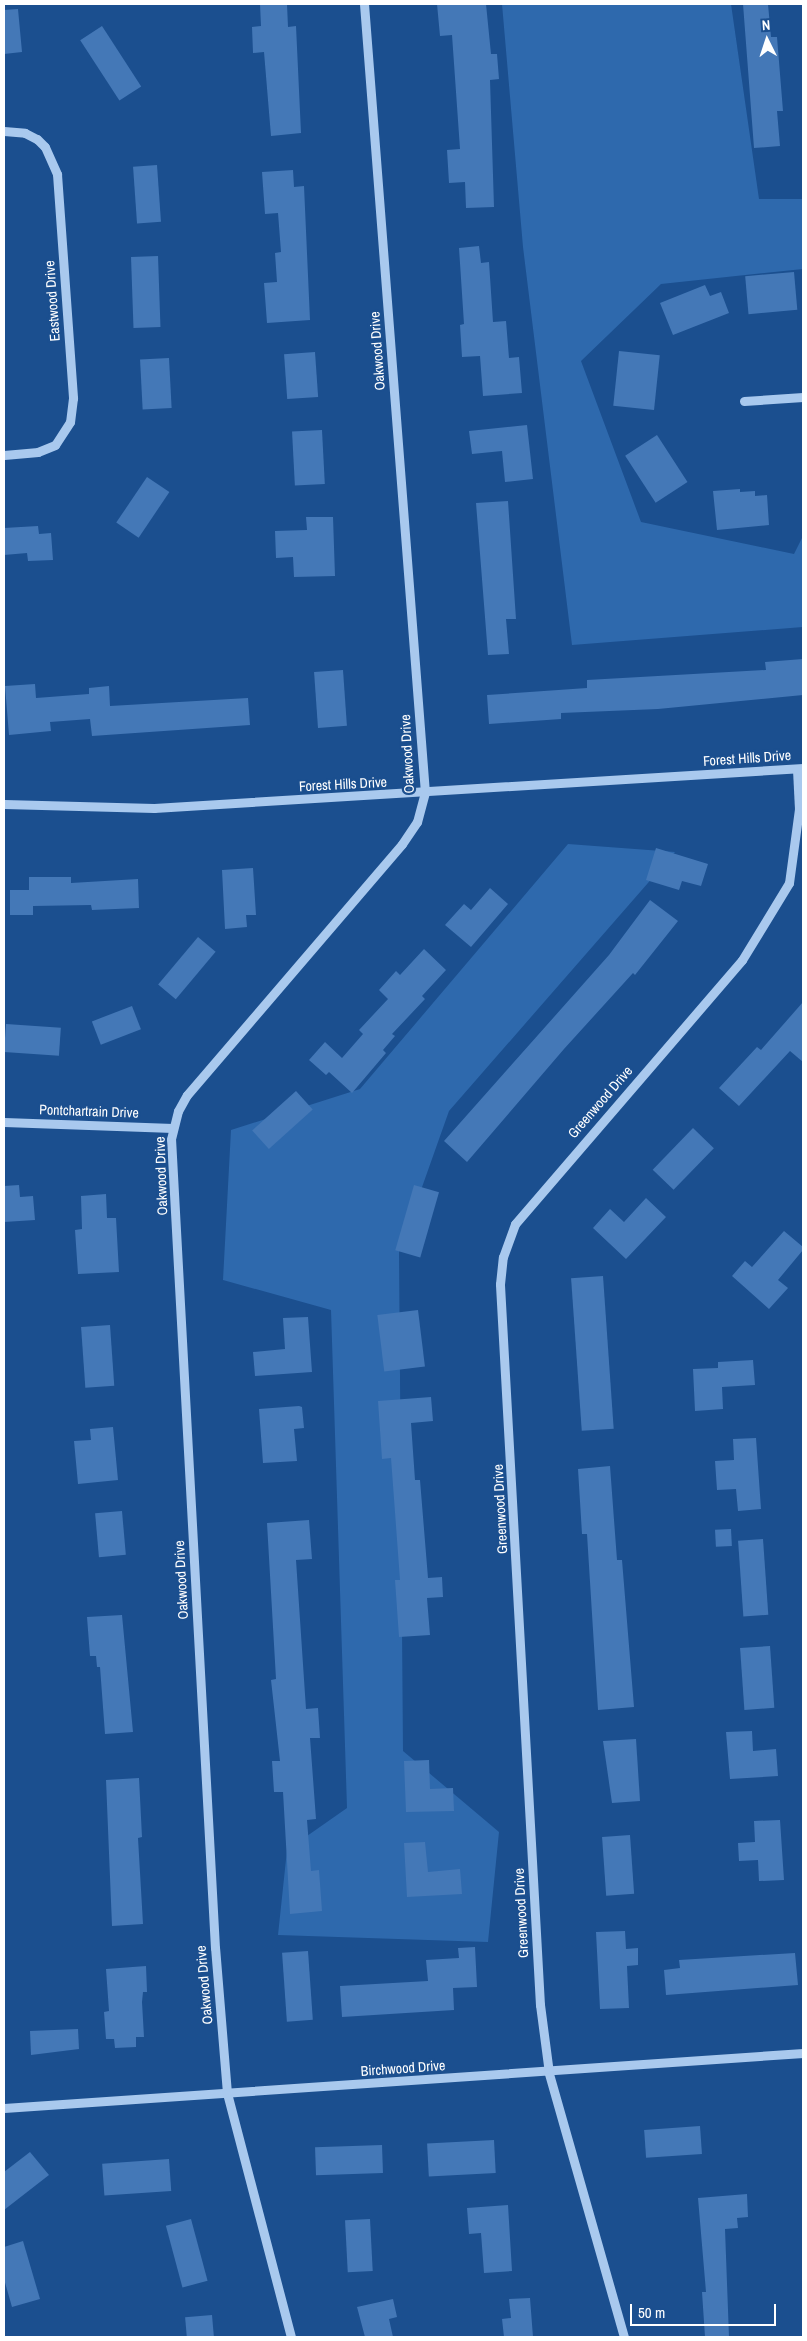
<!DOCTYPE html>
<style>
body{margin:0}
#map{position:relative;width:807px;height:2341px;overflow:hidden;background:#1b4f8f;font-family:"Archivo Narrow",sans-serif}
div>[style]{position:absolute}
.green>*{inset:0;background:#2e69ad}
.building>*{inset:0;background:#4478b7;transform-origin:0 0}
.minor>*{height:9px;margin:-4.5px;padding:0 4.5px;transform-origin:4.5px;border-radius:4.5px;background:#a9c9ee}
span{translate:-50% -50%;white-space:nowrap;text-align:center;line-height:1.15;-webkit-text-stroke:4.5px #1b4f8f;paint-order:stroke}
.street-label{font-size:14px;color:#fff}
.frame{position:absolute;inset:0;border:5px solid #fff;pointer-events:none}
.north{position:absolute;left:742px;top:15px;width:50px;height:50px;-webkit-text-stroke:4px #1b4f8f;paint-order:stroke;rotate:356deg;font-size:14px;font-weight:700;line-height:20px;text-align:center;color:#fff}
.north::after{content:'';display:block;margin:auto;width:18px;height:22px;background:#fff;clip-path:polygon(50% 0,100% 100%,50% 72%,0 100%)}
.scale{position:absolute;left:630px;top:2304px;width:146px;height:22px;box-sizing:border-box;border:2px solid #fff;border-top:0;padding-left:6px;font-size:15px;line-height:18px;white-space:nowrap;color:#fff;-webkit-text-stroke:4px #1b4f8f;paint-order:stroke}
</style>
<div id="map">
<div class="green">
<i style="clip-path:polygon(502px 4px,731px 4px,759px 199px,803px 199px,803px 269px,661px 284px,581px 361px,641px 522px,794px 554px,803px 536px,803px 627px,572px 645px,523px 247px)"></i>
<i style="clip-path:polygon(568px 844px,675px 852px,449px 1111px,399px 1252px,403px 1751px,499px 1832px,488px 1942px,278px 1935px,287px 1850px,347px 1808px,331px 1310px,223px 1280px,231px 1130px,360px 1089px)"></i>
</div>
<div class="building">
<i style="clip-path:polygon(260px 4px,287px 4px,288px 27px,296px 26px,301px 133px,271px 136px,264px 52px,253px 53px,252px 27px,261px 26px)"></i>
<i style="clip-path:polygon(437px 4px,486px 4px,491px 54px,497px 54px,499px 79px,490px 80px,494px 207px,466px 208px,465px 182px,449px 183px,447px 150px,460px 149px,452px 35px,440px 36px)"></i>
<i style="clip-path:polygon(743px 4px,768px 4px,771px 37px,777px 37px,783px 111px,777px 111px,780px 146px,754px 148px)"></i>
<i style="clip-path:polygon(18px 9px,22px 52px,4px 54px,4px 10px)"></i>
<i style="left:102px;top:26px;width:72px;height:26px;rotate:57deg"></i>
<i style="left:157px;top:165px;width:57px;height:24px;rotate:86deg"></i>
<i style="clip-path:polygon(293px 170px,294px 187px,304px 186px,310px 320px,267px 323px,264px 283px,277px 282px,275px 253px,281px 252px,278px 213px,265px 214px,262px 172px)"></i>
<i style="clip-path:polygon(479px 246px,481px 263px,489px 262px,493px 322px,506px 321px,509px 358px,519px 357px,522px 393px,483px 396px,480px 356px,462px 357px,460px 325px,464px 324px,459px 248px)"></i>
<i style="left:158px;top:256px;width:71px;height:27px;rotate:88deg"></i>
<i style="left:794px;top:272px;width:38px;height:49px;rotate:85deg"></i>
<i style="clip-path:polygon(705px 285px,710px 296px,721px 292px,729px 313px,673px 335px,660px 303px)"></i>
<i style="left:619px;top:351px;width:41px;height:55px;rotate:6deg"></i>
<i style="left:315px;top:352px;width:45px;height:31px;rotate:86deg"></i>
<i style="left:169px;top:358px;width:50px;height:29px;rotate:87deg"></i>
<i style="clip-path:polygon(527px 425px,533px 479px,505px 482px,502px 451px,472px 454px,469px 431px)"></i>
<i style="left:322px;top:430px;width:54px;height:30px;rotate:87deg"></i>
<i style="left:657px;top:435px;width:56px;height:38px;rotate:57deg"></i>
<i style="left:147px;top:477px;width:27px;height:55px;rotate:34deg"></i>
<i style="clip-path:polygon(740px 489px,740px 492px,755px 491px,755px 496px,767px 495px,769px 525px,717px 530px,713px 491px)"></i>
<i style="clip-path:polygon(508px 501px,516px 619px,506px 619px,509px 654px,488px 655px,476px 503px)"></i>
<i style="clip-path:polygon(306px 517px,333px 517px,335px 576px,294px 577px,293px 557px,276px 558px,275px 531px,307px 530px)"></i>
<i style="clip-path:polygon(38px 526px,39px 534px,51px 533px,53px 560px,28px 561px,27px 553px,4px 555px,4px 528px)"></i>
<i style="clip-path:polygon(803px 659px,803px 695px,658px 709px,561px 713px,561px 719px,489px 724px,487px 695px,587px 688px,587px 680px,766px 670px,765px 662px)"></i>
<i style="left:343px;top:670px;width:56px;height:29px;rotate:86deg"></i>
<i style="clip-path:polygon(35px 684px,36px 698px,89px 694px,89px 688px,109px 686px,110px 706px,248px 698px,250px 725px,92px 736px,90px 719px,50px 722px,51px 731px,9px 735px,5px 686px)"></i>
<i style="clip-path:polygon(656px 848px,708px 864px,701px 886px,682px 881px,679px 890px,646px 880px)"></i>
<i style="clip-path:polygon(253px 868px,256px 915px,246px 915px,247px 927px,225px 929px,222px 870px)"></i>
<i style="clip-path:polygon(29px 877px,71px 877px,71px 883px,138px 879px,139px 908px,92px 910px,91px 905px,33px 906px,33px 915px,10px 915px,10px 890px,29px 890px)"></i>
<i style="clip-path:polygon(490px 888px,508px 904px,471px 947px,445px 925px,464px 904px,471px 910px)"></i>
<i style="clip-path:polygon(650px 900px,678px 921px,635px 975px,633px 973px,564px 1049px,467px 1162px,444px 1141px,609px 955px)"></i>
<i style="left:198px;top:937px;width:23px;height:62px;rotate:40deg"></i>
<i style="clip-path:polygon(424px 949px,446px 970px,422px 996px,425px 999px,392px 1034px,395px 1036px,383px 1050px,386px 1053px,352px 1093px,329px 1072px,326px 1075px,309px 1060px,325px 1042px,342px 1058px,363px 1034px,359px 1030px,388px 999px,379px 990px,396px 971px,400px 975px)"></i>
<i style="clip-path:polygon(803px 1002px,803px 1062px,790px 1051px,739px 1106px,719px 1088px,757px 1047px,761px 1050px)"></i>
<i style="left:132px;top:1006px;width:25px;height:43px;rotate:69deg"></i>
<i style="left:6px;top:1024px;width:55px;height:28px;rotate:4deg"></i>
<i style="left:296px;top:1091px;width:25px;height:59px;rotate:48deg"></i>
<i style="left:693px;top:1128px;width:29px;height:58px;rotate:44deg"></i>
<i style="clip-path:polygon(19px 1185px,20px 1197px,33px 1196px,35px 1220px,4px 1222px,4px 1186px)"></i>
<i style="left:414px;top:1185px;width:26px;height:68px;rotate:16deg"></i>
<i style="clip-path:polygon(106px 1194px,107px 1218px,116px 1218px,119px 1272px,78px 1274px,75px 1230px,82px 1229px,81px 1196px)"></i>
<i style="clip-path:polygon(646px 1198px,666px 1217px,626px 1259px,593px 1228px,610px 1209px,624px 1222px)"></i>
<i style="clip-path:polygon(784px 1231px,803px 1247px,803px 1250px,778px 1280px,788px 1288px,769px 1309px,732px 1276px,745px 1261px,752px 1267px)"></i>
<i style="left:603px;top:1276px;width:153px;height:32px;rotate:86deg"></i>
<i style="left:418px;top:1310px;width:57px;height:41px;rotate:83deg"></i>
<i style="clip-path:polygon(308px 1317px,312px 1372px,255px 1376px,253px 1352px,285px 1349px,283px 1318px)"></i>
<i style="left:110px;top:1325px;width:61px;height:29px;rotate:86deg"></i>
<i style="clip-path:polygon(753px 1360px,755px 1385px,722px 1387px,723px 1409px,695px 1411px,693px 1369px,718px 1368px,718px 1362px)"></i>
<i style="clip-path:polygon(431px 1397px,433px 1421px,411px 1423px,415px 1480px,420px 1480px,428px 1578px,442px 1577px,443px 1597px,427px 1598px,430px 1635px,399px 1637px,395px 1580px,400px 1580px,391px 1458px,382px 1459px,378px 1401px)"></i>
<i style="clip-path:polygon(299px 1406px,302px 1407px,304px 1428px,294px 1429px,297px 1461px,263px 1463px,259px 1409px)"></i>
<i style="clip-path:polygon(113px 1427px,118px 1480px,78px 1484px,74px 1441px,91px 1440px,90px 1429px)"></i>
<i style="clip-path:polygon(756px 1438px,761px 1509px,738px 1511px,736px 1489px,717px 1490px,715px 1461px,734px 1460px,733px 1439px)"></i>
<i style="clip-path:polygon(610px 1466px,617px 1560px,622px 1560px,634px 1707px,598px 1710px,587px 1534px,582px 1534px,578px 1469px)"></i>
<i style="left:122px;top:1511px;width:44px;height:27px;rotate:85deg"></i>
<i style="clip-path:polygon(309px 1520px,312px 1559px,296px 1560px,306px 1709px,318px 1708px,320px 1738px,310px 1738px,316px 1819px,307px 1820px,311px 1871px,319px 1870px,322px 1911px,290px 1914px,283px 1792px,274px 1792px,272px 1761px,280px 1761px,271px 1680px,276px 1679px,267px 1523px)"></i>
<i style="left:731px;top:1529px;width:17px;height:16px;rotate:87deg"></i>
<i style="left:763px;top:1539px;width:76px;height:25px;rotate:86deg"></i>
<i style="clip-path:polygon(122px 1615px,133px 1732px,105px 1734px,100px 1667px,97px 1667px,96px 1656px,90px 1656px,87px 1617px)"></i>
<i style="left:770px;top:1646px;width:62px;height:30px;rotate:86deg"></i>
<i style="clip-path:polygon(752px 1731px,753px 1751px,776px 1749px,778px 1776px,730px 1779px,726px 1732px)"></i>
<i style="clip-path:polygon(636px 1739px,640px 1801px,612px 1803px,603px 1741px)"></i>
<i style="clip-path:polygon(429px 1760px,430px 1789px,453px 1788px,454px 1811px,406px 1812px,404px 1761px)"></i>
<i style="clip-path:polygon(139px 1778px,142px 1837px,138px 1838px,143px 1924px,112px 1926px,106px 1780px)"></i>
<i style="clip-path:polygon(780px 1820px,784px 1880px,759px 1881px,758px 1860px,739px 1861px,738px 1843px,755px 1842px,754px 1821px)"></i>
<i style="left:630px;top:1835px;width:59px;height:28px;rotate:86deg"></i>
<i style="clip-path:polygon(425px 1842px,428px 1872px,460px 1869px,462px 1894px,407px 1897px,404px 1843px)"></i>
<i style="clip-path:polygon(625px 1931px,626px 1949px,638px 1948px,638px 1965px,627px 1966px,629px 2008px,600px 2009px,596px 1932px)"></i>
<i style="clip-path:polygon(475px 1947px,477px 1987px,453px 1988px,454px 2010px,342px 2017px,340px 1986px,428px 1981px,426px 1960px,459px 1958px,458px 1948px)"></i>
<i style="left:308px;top:1951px;width:69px;height:26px;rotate:86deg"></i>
<i style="clip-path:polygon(795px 1953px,798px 1985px,666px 1995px,664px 1970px,680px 1968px,679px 1960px)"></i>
<i style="clip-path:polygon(146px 1966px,147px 1992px,143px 1992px,142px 2002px,144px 2037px,136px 2037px,136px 2047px,115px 2048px,114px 2039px,106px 2039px,104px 2012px,109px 2011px,106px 1969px)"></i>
<i style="clip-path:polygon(78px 2029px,79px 2049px,31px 2055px,30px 2031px)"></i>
<i style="left:700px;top:2126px;width:28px;height:56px;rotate:86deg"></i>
<i style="left:494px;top:2140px;width:33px;height:67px;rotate:87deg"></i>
<i style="left:382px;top:2145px;width:28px;height:67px;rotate:88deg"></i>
<i style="clip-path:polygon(30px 2152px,49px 2175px,4px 2210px,4px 2172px)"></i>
<i style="left:169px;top:2159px;width:32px;height:67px;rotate:86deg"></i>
<i style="clip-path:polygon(747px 2194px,748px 2217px,737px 2218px,738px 2228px,725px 2229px,729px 2337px,705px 2337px,702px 2292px,706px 2292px,698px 2198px)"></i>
<i style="clip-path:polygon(508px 2205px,512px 2271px,484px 2273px,481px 2233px,469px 2234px,467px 2208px)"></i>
<i style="left:191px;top:2219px;width:64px;height:26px;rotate:75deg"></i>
<i style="left:370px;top:2219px;width:52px;height:25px;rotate:87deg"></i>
<i style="clip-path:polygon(23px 2241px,40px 2299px,12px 2307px,4px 2279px,4px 2247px)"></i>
<i style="clip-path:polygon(530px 2298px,533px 2337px,504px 2337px,502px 2319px,511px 2318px,509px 2299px)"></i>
<i style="clip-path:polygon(393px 2299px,397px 2317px,389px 2319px,393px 2337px,365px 2337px,357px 2307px)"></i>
<i style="left:212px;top:2315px;width:22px;height:27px;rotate:85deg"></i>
</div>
<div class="minor">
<i style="left:4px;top:131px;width:21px;rotate:5deg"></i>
<i style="left:25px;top:133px;width:13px;rotate:27deg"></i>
<i style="left:37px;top:139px;width:11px;rotate:45deg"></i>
<i style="left:45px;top:147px;width:30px;rotate:66deg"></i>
<i style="left:57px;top:174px;width:225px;rotate:85.9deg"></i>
<i style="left:73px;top:398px;width:24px;rotate:97deg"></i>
<i style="left:70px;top:422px;width:27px;rotate:123deg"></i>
<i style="left:55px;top:445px;width:18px;rotate:158deg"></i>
<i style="left:38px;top:452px;width:34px;rotate:175deg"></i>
<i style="left:744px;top:401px;width:59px;rotate:-3.9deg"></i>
<i style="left:4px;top:804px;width:150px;rotate:1.5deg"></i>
<i style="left:154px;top:808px;width:650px;rotate:-3.53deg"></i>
<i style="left:4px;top:1122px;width:169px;rotate:2deg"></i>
<i style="left:4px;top:2108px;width:801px;rotate:-3.94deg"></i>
<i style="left:291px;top:2337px;width:252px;rotate:-104.7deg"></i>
<i style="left:227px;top:2093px;width:145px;rotate:-94.7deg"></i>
<i style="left:215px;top:1948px;width:810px;rotate:-93.11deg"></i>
<i style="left:171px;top:1139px;width:29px;rotate:-76deg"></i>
<i style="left:178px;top:1111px;width:18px;rotate:-61deg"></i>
<i style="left:187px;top:1095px;width:330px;rotate:-49.4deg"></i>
<i style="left:402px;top:844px;width:27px;rotate:-56deg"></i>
<i style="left:417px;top:822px;width:30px;rotate:-75deg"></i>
<i style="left:425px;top:793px;width:791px;rotate:-94.42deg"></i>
<i style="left:624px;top:2337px;width:274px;rotate:-105.9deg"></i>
<i style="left:549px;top:2073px;width:69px;rotate:-97.5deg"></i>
<i style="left:540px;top:2005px;width:722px;rotate:-93.18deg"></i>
<i style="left:500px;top:1284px;width:27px;rotate:-84deg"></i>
<i style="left:503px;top:1257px;width:35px;rotate:-70deg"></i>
<i style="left:515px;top:1224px;width:348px;rotate:-49.3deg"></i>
<i style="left:742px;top:960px;width:90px;rotate:-58.6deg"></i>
<i style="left:789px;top:883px;width:75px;rotate:-82.3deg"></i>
<i style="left:799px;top:809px;width:40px;rotate:-92.9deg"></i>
</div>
<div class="street-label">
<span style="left:52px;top:301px;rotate:-94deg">Eastwood Drive</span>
<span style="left:377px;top:351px;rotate:-94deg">Oakwood Drive</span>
<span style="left:407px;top:754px;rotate:-93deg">Oakwood Drive</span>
<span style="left:747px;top:758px;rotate:-4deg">Forest Hills Drive</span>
<span style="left:343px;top:784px;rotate:-3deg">Forest Hills Drive</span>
<span style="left:600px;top:1102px;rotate:-49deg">Greenwood Drive</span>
<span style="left:89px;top:1111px;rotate:2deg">Pontchartrain Drive</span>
<span style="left:161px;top:1176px;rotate:-92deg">Oakwood Drive</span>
<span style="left:500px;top:1509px;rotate:-93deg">Greenwood Drive</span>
<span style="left:181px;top:1580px;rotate:-93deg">Oakwood Drive</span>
<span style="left:521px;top:1913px;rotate:-93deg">Greenwood Drive</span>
<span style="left:204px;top:1985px;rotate:-95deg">Oakwood Drive</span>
<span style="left:403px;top:2068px;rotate:-4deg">Birchwood Drive</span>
</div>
<div class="frame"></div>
<div class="north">N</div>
<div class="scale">50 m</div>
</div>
